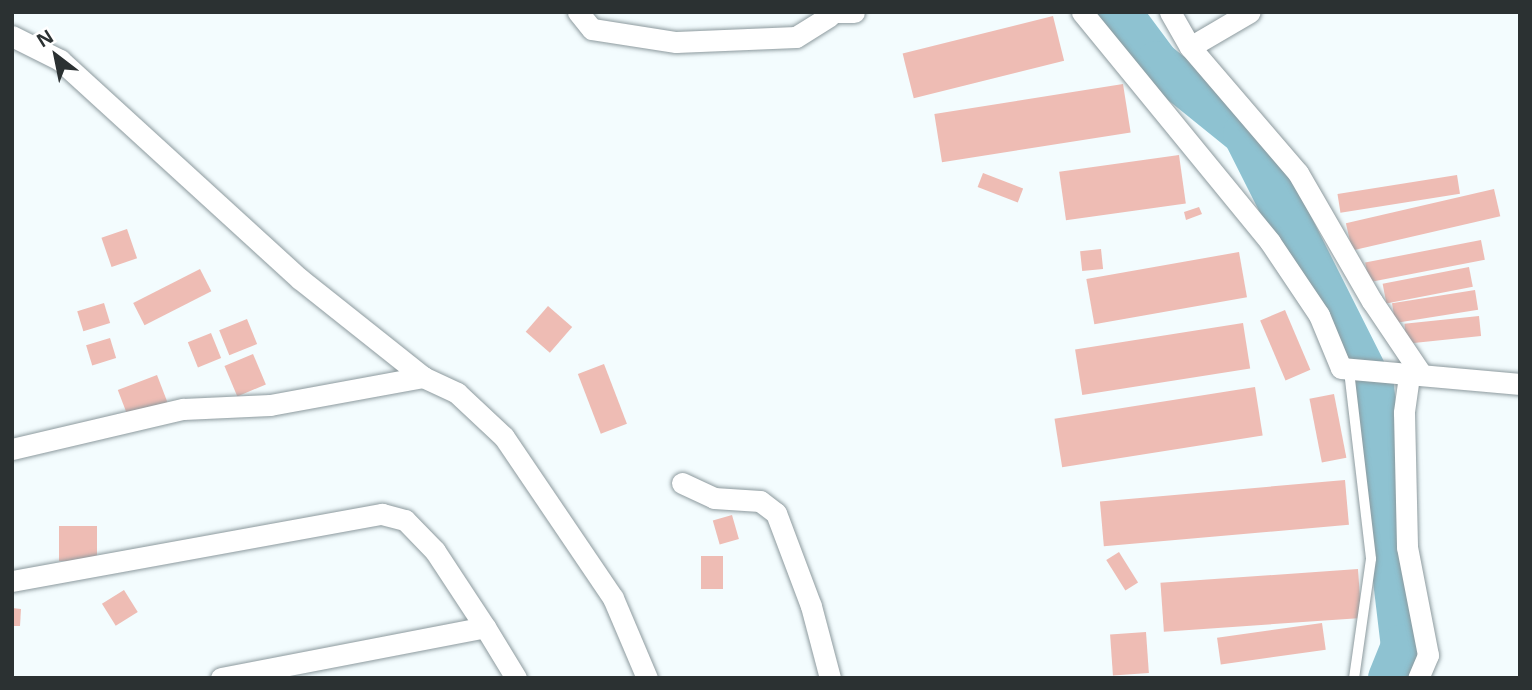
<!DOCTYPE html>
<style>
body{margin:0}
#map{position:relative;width:1532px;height:690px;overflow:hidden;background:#f3fcfe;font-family:"Noto Sans",sans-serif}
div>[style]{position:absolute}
.river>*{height:44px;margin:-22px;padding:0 22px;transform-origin:22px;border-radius:22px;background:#8ec2d1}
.building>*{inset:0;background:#eebcb4;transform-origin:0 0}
.roads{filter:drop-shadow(0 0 2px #8d9a9e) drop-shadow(0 0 2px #8d9a9e)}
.service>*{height:10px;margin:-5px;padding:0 5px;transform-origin:5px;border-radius:5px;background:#fff}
.minor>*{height:21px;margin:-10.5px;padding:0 10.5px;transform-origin:10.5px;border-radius:10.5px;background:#fff}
span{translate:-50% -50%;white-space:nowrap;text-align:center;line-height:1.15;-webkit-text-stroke:5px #fff;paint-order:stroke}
.frame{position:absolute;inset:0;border:14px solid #2b3132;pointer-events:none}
.north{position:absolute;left:21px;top:21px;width:70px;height:70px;-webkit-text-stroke:5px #fff;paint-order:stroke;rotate:328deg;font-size:19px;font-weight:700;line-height:28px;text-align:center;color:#2b3132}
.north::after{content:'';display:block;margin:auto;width:24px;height:32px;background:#2b3132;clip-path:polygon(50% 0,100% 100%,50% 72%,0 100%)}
</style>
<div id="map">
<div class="river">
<i style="left:1119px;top:12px;width:64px;rotate:53.3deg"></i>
<i style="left:1157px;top:63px;width:113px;rotate:38.9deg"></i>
<i style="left:1245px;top:134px;width:283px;rotate:63.3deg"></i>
<i style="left:1372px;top:387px;width:261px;rotate:83.2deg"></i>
<i style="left:1403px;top:646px;width:35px;rotate:112deg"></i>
</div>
<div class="building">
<i style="left:1053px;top:16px;width:46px;height:155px;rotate:76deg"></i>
<i style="left:1123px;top:84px;width:49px;height:191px;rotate:81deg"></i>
<i style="left:1179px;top:155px;width:49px;height:121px;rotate:82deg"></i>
<i style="left:983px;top:173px;width:43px;height:15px;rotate:21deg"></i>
<i style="left:1457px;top:175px;width:19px;height:121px;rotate:81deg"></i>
<i style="left:1494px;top:189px;width:28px;height:152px;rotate:77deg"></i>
<i style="clip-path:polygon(1199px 207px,1202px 214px,1186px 220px,1184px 212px)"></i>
<i style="left:127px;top:229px;width:31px;height:27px;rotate:71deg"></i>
<i style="left:1481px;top:240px;width:20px;height:118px;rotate:79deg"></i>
<i style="left:1101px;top:249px;width:20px;height:21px;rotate:84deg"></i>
<i style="left:1239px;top:252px;width:46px;height:155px;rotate:80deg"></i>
<i style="left:1469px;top:267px;width:20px;height:88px;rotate:79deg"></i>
<i style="left:200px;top:269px;width:25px;height:75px;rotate:63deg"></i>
<i style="left:1475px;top:290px;width:20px;height:84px;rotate:81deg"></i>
<i style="left:104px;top:303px;width:21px;height:28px;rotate:73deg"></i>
<i style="left:548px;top:306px;width:32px;height:34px;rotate:41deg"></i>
<i style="left:1285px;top:310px;width:65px;height:27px;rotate:67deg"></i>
<i style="left:1479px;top:316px;width:20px;height:75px;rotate:84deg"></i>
<i style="left:247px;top:319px;width:27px;height:30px;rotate:68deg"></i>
<i style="left:1243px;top:323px;width:46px;height:170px;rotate:81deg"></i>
<i style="left:211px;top:333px;width:27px;height:25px;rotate:68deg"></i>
<i style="left:110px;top:338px;width:21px;height:25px;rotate:73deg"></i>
<i style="left:253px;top:354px;width:33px;height:31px;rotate:67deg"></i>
<i style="left:604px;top:364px;width:64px;height:28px;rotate:69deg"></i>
<i style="left:157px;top:375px;width:31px;height:42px;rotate:69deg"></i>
<i style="left:1255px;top:387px;width:49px;height:203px;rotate:81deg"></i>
<i style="left:1334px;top:394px;width:65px;height:25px;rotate:79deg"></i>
<i style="left:1345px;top:480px;width:45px;height:246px;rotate:85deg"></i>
<i style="left:732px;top:515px;width:25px;height:20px;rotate:74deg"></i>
<i style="left:59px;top:526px;width:38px;height:35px"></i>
<i style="left:1119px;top:552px;width:36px;height:15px;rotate:58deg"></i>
<i style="left:701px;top:556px;width:22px;height:33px"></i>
<i style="left:1358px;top:569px;width:49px;height:198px;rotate:86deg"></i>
<i style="left:124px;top:590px;width:26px;height:26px;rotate:58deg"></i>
<i style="clip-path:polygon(12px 608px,21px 609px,20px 626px,12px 626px)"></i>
<i style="left:1322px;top:623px;width:27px;height:106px;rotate:82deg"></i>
<i style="left:1146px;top:632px;width:41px;height:36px;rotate:86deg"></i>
</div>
<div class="roads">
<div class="service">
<i style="left:1349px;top:371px;width:189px;rotate:83.3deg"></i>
<i style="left:1371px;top:559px;width:120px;rotate:98.1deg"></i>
</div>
<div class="minor">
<i style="left:578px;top:12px;width:22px;rotate:51deg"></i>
<i style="left:592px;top:29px;width:85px;rotate:8.8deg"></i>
<i style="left:676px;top:42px;width:120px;rotate:-2.4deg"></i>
<i style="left:796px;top:37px;width:39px;rotate:-32deg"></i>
<i style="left:824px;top:12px;width:30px"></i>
<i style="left:1082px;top:12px;width:297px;rotate:50.7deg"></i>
<i style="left:1270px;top:242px;width:88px;rotate:56.1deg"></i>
<i style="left:1319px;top:315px;width:57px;rotate:67.5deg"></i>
<i style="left:1341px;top:368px;width:180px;rotate:5.1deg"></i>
<i style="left:1170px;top:12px;width:40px;rotate:60.3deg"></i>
<i style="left:1190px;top:47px;width:166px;rotate:49.4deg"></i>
<i style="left:1298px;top:173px;width:148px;rotate:60deg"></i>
<i style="left:1372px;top:301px;width:89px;rotate:56deg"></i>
<i style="left:12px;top:36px;width:54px;rotate:26.6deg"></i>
<i style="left:60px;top:60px;width:325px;rotate:42.4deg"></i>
<i style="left:300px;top:279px;width:157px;rotate:38.5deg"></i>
<i style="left:1190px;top:47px;width:69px;rotate:-30.3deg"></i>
<i style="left:1409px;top:376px;width:37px;rotate:98deg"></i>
<i style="left:1404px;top:413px;width:134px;rotate:88.7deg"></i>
<i style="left:1407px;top:547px;width:110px;rotate:79deg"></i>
<i style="left:1428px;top:655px;width:25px;rotate:113deg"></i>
<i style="left:12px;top:449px;width:176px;rotate:-13.2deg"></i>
<i style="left:183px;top:409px;width:87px;rotate:-2.6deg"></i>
<i style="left:270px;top:405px;width:156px;rotate:-10.4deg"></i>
<i style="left:423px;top:377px;width:38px;rotate:25deg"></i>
<i style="left:457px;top:393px;width:64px;rotate:43.1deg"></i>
<i style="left:504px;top:437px;width:194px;rotate:55.9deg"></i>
<i style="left:613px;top:598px;width:87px;rotate:67deg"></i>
<i style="left:682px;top:483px;width:35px;rotate:25deg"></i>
<i style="left:714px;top:498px;width:46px;rotate:3.7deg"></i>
<i style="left:760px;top:501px;width:20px;rotate:37deg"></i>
<i style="left:776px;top:513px;width:99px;rotate:69.4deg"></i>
<i style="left:811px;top:606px;width:74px;rotate:75.2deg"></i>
<i style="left:12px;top:581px;width:376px;rotate:-10.3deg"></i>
<i style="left:382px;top:514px;width:24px;rotate:15deg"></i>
<i style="left:405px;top:520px;width:43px;rotate:45.9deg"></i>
<i style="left:435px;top:551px;width:91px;rotate:56.7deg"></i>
<i style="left:221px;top:678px;width:269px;rotate:-10.9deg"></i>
<i style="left:485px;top:627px;width:60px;rotate:58.7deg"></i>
</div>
</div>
<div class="frame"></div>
<div class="north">N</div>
</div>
